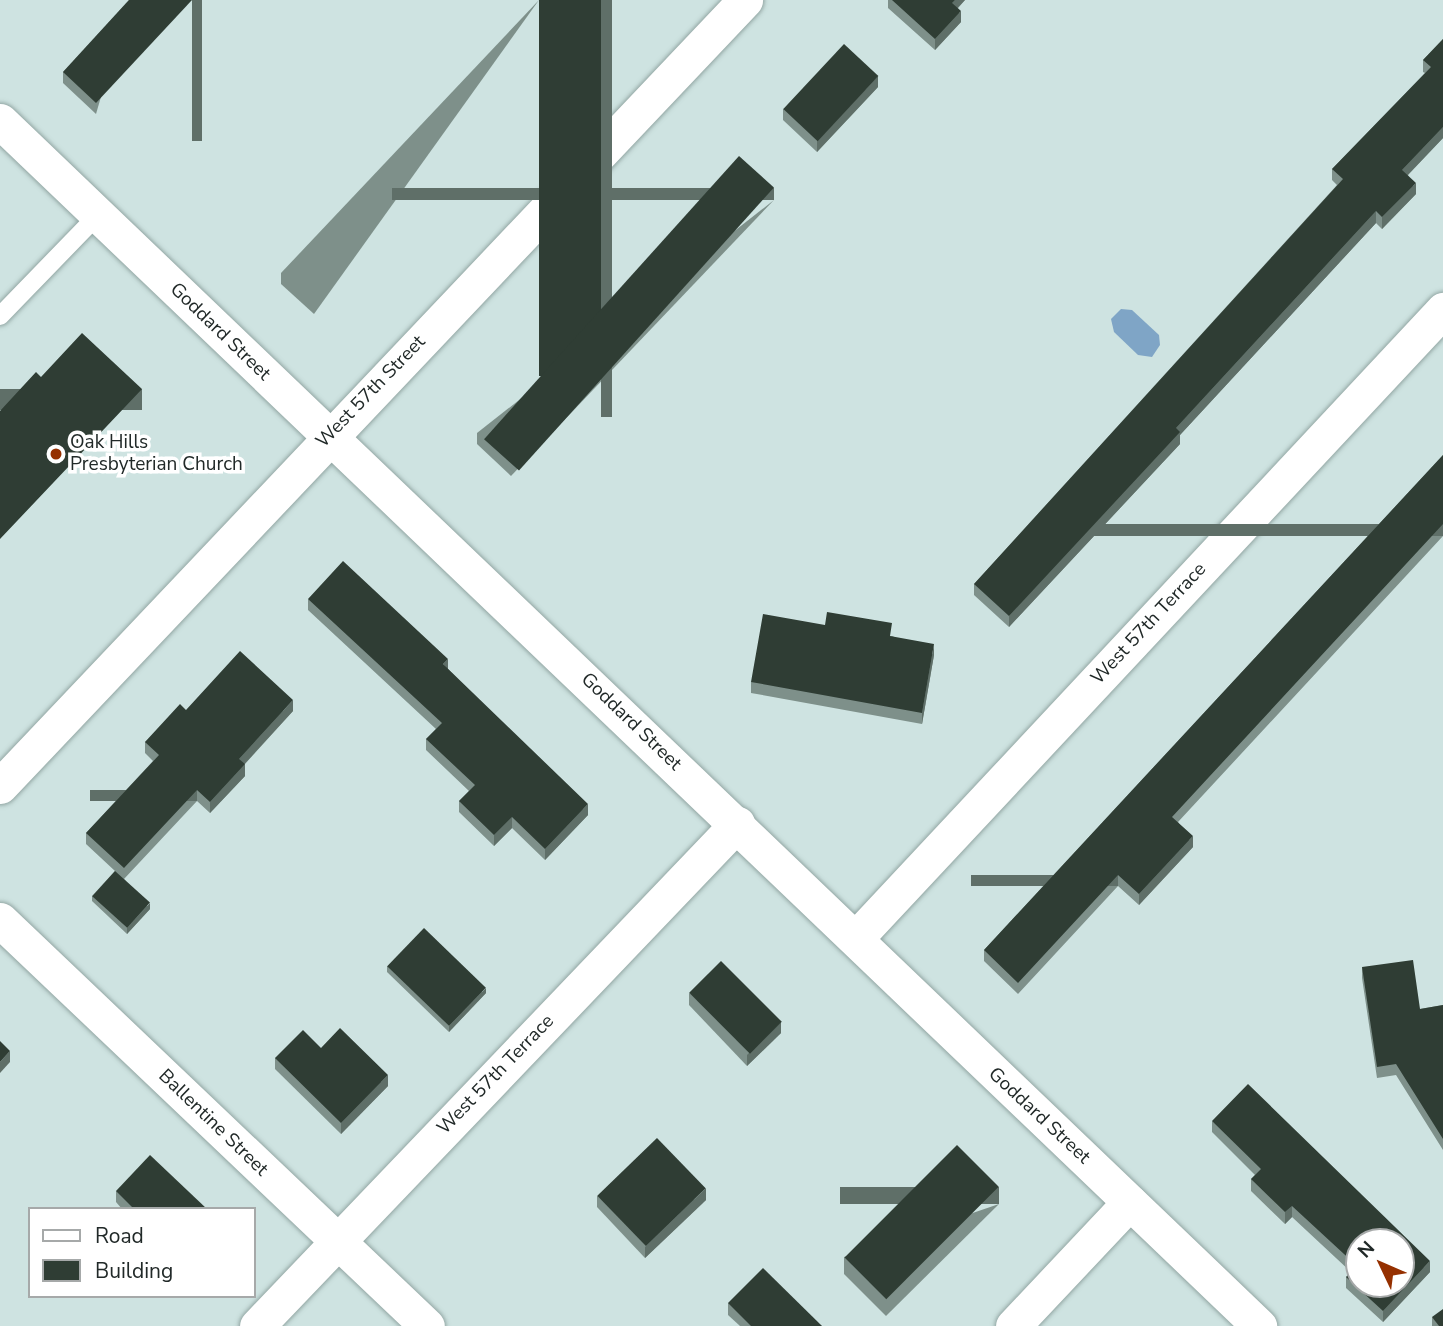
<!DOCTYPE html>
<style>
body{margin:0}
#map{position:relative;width:1443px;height:1326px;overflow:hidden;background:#cee3e1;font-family:"Nunito Sans",sans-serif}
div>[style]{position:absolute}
.water>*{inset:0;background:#7fa5c6}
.roads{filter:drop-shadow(0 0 2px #92a6a3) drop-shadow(0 0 2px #92a6a3)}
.lane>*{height:18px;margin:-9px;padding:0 9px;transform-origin:9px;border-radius:9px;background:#fff}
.street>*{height:35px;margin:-17.5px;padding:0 17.5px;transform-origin:17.5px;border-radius:17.5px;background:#fff}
.wall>*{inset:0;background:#7e908a}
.shaded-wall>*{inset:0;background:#5f6f68;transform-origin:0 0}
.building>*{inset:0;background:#2f3d34;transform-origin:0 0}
.dots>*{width:19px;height:19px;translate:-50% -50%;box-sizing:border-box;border:4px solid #fff;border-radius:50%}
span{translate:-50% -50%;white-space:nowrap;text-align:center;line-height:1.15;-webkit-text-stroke:7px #fff;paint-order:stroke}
.street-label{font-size:19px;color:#212928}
.poi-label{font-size:19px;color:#212928}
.left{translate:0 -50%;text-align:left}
.legend{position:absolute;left:28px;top:1207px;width:228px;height:91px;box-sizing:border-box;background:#fff;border:2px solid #a6a9a9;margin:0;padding:9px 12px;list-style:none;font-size:21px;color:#212928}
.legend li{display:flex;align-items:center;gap:14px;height:35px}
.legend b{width:35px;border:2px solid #a6a9a9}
.north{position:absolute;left:1345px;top:1228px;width:70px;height:70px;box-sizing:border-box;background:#fff;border:2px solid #a6a9a9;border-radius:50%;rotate:314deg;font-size:19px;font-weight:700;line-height:28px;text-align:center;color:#212928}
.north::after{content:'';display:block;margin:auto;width:24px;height:32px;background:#953000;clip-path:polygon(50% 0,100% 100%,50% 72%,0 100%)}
</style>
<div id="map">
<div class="water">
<i style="clip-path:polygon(1121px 309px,1132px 310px,1159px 335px,1160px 345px,1152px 357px,1138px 355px,1114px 332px,1111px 319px)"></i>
</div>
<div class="roads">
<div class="lane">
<i style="left:0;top:316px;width:141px;rotate:-45.9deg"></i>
</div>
<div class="street">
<i style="left:0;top:121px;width:1743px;rotate:43.74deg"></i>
<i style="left:0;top:786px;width:1083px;rotate:-46.53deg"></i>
<i style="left:0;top:920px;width:589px;rotate:43.56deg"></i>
<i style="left:856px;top:938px;width:860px;rotate:-46.93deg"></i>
<i style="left:257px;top:1326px;width:695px;rotate:-46.28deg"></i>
<i style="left:1013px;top:1326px;width:170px;rotate:-46.7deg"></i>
</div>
</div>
<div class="wall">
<i style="clip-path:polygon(129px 0,96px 114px,63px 83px,63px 72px)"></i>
<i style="clip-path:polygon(539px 0,314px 314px,281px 284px,281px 273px)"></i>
<i style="clip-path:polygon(888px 0,965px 0,958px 8px,961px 22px,935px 50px,888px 8px)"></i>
<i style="clip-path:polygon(1443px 39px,1443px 138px,1408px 175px,1416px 194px,1382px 229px,1376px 223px,1180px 435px,1180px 444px,1009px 627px,974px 595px,974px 584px,1337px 185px,1332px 180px,1332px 169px,1425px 73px,1423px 72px,1423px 60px)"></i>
<i style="clip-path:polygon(878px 87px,817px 152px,783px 120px,783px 109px)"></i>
<i style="clip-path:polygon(774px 200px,511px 476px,477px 444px,477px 433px)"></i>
<i style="clip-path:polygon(1443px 455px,1443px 536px,1178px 822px,1193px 847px,1139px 905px,1118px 886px,1018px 994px,984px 961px,984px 950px)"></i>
<i style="clip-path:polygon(308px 599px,448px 669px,588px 815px,545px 860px,512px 828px,494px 846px,459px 812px,459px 801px,469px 791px,426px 750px,426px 739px,436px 729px,308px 610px)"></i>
<i style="clip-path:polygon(892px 636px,934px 655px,922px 724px,751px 693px,751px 682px)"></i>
<i style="clip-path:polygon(186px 710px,293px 711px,245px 764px,245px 776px,210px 813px,197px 801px,124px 879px,150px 909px,127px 934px,92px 901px,92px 896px,115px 871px,86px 844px,86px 833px,153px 761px,145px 753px,145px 742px)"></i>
<i style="clip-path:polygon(387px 966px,486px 993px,449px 1032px,387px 972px)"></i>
<i style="clip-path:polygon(1362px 967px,1420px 1009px,1443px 1005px,1443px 1150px,1396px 1075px,1377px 1078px,1362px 978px)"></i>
<i style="clip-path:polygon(689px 993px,781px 1033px,747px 1066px,689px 1005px)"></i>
<i style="clip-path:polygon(321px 1048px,388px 1086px,341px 1134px,275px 1069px,275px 1058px)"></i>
<i style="clip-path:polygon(1212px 1121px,1430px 1272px,1383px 1322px,1346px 1288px,1346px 1277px,1351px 1272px,1292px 1217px,1285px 1224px,1251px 1191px,1251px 1179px,1255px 1175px,1212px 1132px)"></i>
<i style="clip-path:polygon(116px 1191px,207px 1209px,122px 1209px,116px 1202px)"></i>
<i style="clip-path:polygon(597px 1196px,706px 1200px,645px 1258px,597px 1207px)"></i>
<i style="clip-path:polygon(999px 1204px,886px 1316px,844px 1274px,844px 1257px)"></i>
<i style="clip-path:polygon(728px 1303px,822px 1326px,740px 1326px,728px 1315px)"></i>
<i style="clip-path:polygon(1432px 1317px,1443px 1326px,1432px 1326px)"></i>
</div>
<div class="shaded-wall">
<i style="left:192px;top:0;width:10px;height:141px"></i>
<i style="left:601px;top:0;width:11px;height:417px"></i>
<i style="clip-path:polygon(955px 0,965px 0,952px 14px,952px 3px)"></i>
<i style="clip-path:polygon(961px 11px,961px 22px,935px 50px,935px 39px)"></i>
<i style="clip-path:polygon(878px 76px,878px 87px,817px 152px,817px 141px)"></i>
<i style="clip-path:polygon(1443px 127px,1443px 138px,1402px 181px,1402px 170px)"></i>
<i style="clip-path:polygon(1416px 183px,1416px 194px,1382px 229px,1382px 217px)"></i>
<i style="left:774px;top:188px;width:12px;height:382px;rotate:90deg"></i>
<i style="clip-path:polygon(1376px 211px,1376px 223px,1180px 435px,1180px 444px,1009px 627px,1009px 616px,1176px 428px)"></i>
<i style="left:142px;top:389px;width:21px;height:207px;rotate:90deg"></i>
<i style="left:1443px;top:524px;width:12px;height:399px;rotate:90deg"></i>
<i style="clip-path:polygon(934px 644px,934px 655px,922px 724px,922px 713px)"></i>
<i style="clip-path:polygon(448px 659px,448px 670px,443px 664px)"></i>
<i style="clip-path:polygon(293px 700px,293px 711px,239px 770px,239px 759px)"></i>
<i style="clip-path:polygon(245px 764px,245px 776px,210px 813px,210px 802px)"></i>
<i style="left:197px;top:790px;width:11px;height:107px;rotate:90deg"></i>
<i style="clip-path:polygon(588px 804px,588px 815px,545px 860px,545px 849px)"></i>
<i style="clip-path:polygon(512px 817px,512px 828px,494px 846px,494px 835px)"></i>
<i style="clip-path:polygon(1193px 836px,1193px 847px,1139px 905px,1139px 894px)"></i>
<i style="left:1118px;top:875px;width:11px;height:147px;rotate:90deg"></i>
<i style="clip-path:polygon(150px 903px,150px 909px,127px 934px,127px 928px)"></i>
<i style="clip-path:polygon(486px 988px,486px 993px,449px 1032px,449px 1026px)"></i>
<i style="clip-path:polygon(781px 1022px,781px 1033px,747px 1066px,747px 1055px)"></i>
<i style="clip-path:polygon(10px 1051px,10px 1062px,0 1073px,0 1062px)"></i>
<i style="clip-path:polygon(388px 1075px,388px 1086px,341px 1134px,341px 1123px)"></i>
<i style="left:999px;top:1187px;width:17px;height:159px;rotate:90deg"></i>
<i style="clip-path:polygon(706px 1188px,706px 1200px,645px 1258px,645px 1247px)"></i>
<i style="clip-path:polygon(1292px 1206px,1292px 1217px,1285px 1224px,1285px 1212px)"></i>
<i style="clip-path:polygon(1430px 1261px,1430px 1272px,1383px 1322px,1383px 1311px)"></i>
</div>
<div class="building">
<i style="clip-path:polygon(129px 0,192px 0,96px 103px,63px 72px)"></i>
<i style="left:539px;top:0;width:62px;height:376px"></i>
<i style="clip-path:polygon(892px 0,955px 0,952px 3px,961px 11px,935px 39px)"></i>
<i style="clip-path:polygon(1443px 39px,1443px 127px,1402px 170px,1416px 183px,1382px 217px,1376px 211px,1176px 428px,1180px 432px,1009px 616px,974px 584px,1343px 179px,1332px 169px,1431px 67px,1423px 60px)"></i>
<i style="left:844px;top:44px;width:47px;height:89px;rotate:43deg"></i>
<i style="left:739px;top:156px;width:47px;height:381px;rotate:42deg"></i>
<i style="clip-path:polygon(82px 333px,142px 389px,0 539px,0 411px,36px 372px,41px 377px)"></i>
<i style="clip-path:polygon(1443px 455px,1443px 524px,1172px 817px,1193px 836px,1139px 894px,1118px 875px,1018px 983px,984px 950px)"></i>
<i style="clip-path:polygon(343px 561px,448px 659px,443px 664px,588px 804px,545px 849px,512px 817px,494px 835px,459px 801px,475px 785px,426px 739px,442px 723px,308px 599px)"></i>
<i style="clip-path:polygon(827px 612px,892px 623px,890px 636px,934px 644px,922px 713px,751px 682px,763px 614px,825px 625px)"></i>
<i style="clip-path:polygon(240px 651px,293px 700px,239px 759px,245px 764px,210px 802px,197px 790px,124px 868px,86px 833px,159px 755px,145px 742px,180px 704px,186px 710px)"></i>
<i style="left:115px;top:871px;width:47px;height:34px;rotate:42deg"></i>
<i style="left:424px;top:928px;width:86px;height:53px;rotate:44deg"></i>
<i style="clip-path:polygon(1413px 960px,1420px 1009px,1443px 1005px,1443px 1139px,1396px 1064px,1377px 1067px,1362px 967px)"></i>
<i style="left:721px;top:961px;width:86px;height:45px;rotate:45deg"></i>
<i style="clip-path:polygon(340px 1028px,388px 1075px,341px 1123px,275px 1058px,303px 1030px,321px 1048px)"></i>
<i style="clip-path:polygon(0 1041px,10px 1051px,0 1062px)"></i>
<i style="clip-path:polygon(evenodd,1248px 1084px,1430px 1261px,1383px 1311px,1346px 1277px,1357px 1266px,1292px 1206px,1285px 1212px,1251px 1179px,1261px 1169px,1212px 1121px,1248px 1084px,1359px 1242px,1401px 1242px,1401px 1284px,1359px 1284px,1359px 1242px)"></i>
<i style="left:657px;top:1138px;width:70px;height:83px;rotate:46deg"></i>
<i style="left:957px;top:1145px;width:59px;height:159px;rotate:45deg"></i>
<i style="clip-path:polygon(150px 1155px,207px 1209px,134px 1209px,116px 1191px)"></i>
<i style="clip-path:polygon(763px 1268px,822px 1326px,751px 1326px,728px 1303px)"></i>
<i style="clip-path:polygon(1443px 1309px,1443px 1326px,1439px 1326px,1432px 1317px)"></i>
</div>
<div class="dots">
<i style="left:56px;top:454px;background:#953000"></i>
</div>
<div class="street-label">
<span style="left:220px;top:332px;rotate:44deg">Goddard Street</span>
<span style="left:371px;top:392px;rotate:-46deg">West 57th Street</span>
<span style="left:1149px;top:624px;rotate:-47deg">West 57th Terrace</span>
<span style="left:631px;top:722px;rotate:44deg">Goddard Street</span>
<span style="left:496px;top:1075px;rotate:-46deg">West 57th Terrace</span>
<span style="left:1039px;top:1116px;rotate:43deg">Goddard Street</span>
<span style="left:213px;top:1123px;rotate:44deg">Ballentine Street</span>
</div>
<div class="poi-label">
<span class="left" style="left:70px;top:454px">Oak Hills<br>Presbyterian Church</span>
</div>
<ul class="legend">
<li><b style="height:9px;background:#fff"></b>Road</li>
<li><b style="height:19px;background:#2f3d34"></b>Building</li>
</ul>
<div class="north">N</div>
</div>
